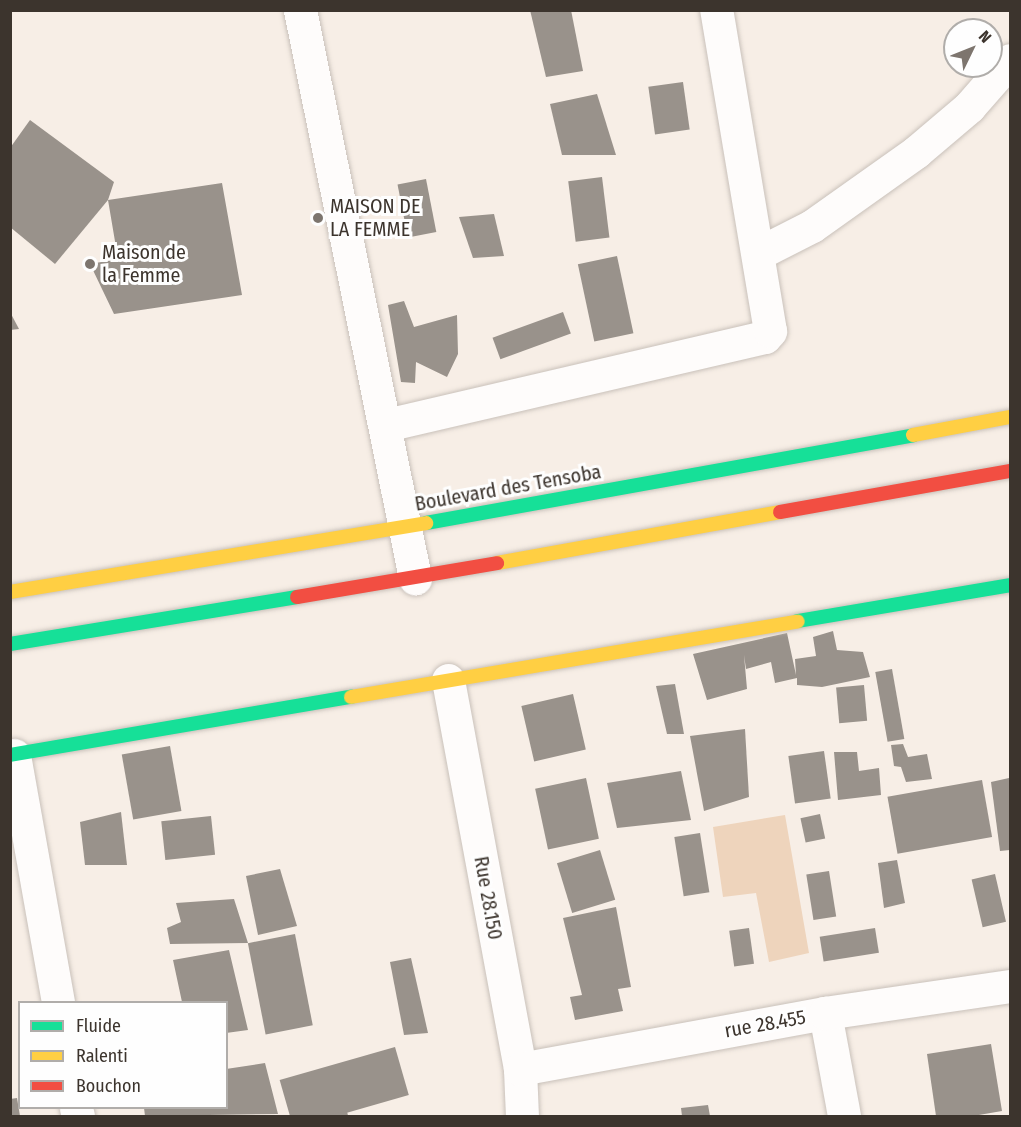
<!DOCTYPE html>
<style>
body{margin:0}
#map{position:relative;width:1021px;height:1127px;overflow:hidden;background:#f7eee6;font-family:"Fira Sans Condensed",sans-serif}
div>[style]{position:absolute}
.green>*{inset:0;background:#eed4bc}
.building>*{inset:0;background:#99928b;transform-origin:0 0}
.roads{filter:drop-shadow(0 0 2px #c9c1ba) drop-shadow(0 0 2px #c9c1ba)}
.street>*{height:33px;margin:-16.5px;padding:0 16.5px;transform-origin:16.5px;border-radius:16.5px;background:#fefcfb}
.fast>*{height:14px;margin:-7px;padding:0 7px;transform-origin:7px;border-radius:7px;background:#16e098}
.slow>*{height:14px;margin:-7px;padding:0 7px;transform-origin:7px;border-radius:7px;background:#ffcf43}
.jam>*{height:14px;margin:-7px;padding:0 7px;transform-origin:7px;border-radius:7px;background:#f24e42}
.dots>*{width:16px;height:16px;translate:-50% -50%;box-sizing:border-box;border:3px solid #fefefe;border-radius:50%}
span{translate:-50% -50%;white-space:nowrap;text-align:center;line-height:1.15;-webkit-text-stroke:6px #fefefe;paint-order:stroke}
.poi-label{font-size:20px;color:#3c342d}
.left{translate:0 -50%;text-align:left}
.street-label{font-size:20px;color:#3c342d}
.frame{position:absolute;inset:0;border:12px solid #3c342d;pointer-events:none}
.legend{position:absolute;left:18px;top:1001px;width:210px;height:108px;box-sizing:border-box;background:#fefefe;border:2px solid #b0adaa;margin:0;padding:8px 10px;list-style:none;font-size:18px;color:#3c342d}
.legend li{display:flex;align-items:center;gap:12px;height:30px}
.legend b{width:30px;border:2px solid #b0adaa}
.north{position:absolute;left:943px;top:18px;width:60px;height:60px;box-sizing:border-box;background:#fefefe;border:2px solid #b0adaa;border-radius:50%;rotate:47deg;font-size:16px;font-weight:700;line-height:24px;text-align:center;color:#3c342d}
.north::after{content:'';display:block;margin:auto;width:21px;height:27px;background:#7d756e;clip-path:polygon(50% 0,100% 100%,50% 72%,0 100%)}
</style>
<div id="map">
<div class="green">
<i style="clip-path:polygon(785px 815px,809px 953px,769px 962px,756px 893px,723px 897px,713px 827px)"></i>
</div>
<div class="building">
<i style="clip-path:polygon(530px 10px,571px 10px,583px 71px,546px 77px)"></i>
<i style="left:683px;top:82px;width:48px;height:35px;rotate:82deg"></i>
<i style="clip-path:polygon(597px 94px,616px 155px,562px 155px,550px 104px)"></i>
<i style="clip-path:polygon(30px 120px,114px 182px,108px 200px,55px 264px,10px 227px,10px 148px)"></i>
<i style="left:602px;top:177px;width:61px;height:34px;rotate:83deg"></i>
<i style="left:426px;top:179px;width:54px;height:29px;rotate:79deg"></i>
<i style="clip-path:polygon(222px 183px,242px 295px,114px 314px,90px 264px,118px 259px,108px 200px)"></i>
<i style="clip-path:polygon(494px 214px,504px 256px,473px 258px,459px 217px)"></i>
<i style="left:617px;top:256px;width:79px;height:40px;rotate:78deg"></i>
<i style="clip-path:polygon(404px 301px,414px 327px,457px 315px,458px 354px,447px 377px,416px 362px,415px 383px,401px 382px,388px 305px)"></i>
<i style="clip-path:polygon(10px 312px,19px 329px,10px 330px)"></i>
<i style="left:563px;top:312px;width:23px;height:75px;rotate:70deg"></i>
<i style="clip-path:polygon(833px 631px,837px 650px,863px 652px,870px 677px,822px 687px,797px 685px,797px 678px,775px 683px,771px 662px,746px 669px,744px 655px,747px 689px,707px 700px,693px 654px,787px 633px,796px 675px,795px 659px,816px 656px,813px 637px)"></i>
<i style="left:892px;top:669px;width:71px;height:17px;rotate:80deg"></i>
<i style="clip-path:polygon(675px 684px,684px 734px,667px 734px,656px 686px)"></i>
<i style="left:864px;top:685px;width:36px;height:28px;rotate:85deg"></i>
<i style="left:573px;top:694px;width:57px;height:53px;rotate:77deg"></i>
<i style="clip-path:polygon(745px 729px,749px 797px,704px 811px,690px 736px)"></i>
<i style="clip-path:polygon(903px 744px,908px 757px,927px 754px,932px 779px,906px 782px,901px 767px,894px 766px,891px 745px)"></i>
<i style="left:170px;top:746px;width:66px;height:49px;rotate:80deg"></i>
<i style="left:824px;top:751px;width:48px;height:36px;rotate:82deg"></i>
<i style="clip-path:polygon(834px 752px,857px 752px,859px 771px,879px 768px,881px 795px,838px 800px)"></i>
<i style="clip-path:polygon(681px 771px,691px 820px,617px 828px,607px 783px)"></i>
<i style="left:586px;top:778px;width:62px;height:52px;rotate:78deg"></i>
<i style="clip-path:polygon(1009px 778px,1010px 850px,1000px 851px,991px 782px)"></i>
<i style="left:982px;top:780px;width:58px;height:96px;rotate:80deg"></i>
<i style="clip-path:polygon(121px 812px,127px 865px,85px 865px,80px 822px)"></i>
<i style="left:820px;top:814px;width:25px;height:20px;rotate:78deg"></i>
<i style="left:211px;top:816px;width:39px;height:50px;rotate:84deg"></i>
<i style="left:700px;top:833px;width:60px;height:26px;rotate:81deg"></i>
<i style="left:600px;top:850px;width:52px;height:45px;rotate:73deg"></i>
<i style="clip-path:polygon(897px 860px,905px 903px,884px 908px,878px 863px)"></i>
<i style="clip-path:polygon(280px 869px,297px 926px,258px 935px,246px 876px)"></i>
<i style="left:829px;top:871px;width:46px;height:23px;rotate:81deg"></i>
<i style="left:995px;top:874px;width:49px;height:24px;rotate:77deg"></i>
<i style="clip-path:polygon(234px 899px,248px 943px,170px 944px,167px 928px,181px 922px,176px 903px)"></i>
<i style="clip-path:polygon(616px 907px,631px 987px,618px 989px,623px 1011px,575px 1020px,570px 997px,582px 995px,563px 918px)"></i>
<i style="left:749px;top:928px;width:36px;height:20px;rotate:82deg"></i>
<i style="left:875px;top:928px;width:25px;height:56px;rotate:81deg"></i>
<i style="left:295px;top:934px;width:93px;height:48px;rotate:79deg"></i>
<i style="clip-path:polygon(229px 950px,248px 1030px,226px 1033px,226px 1002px,182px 1002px,173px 960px)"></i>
<i style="clip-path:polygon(411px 958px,428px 1033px,404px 1035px,390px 962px)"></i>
<i style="clip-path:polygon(991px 1044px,1002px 1111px,973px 1116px,936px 1116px,927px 1054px)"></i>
<i style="left:395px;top:1047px;width:50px;height:120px;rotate:74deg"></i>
<i style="clip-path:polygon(265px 1063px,278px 1114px,145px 1116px,144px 1108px,226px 1108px,226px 1069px)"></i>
<i style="clip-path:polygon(17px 1098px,20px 1116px,10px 1116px,10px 1099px)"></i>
<i style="clip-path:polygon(708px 1105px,710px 1116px,682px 1116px,681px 1108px)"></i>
<i style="clip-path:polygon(347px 1111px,348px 1116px,328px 1116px,327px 1115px)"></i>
</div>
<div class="roads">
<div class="street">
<i style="left:300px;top:10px;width:580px;rotate:78.55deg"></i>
<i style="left:759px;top:253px;width:59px;rotate:-27deg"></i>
<i style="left:812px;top:226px;width:128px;rotate:-35.4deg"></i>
<i style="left:916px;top:152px;width:70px;rotate:-40.3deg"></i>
<i style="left:969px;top:107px;width:62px;rotate:-48.9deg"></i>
<i style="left:386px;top:425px;width:389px;rotate:-13.1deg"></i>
<i style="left:765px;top:337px;width:8px;rotate:-50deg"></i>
<i style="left:770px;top:331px;width:326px;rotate:-99.5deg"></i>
<i style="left:448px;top:680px;width:396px;rotate:79.5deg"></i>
<i style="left:520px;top:1069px;width:47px;rotate:87.6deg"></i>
<i style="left:14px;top:755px;width:251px;rotate:79.9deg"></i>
<i style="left:825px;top:1013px;width:105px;rotate:79.5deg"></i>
<i style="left:520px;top:1069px;width:310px;rotate:-10.4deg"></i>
<i style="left:825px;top:1013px;width:187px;rotate:-8.3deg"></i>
<i style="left:76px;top:1108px;width:8px;rotate:76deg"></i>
</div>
<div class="fast">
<i style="left:426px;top:523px;width:495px;rotate:-10.2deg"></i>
<i style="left:798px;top:621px;width:215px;rotate:-9.6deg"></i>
<i style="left:10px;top:644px;width:291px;rotate:-9.3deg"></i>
<i style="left:10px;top:755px;width:346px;rotate:-9.7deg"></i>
</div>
<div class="slow">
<i style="left:913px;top:435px;width:99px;rotate:-10.5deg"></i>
<i style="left:497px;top:563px;width:288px;rotate:-10.2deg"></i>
<i style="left:10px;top:592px;width:422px;rotate:-9.4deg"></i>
<i style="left:351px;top:697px;width:453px;rotate:-9.6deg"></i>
</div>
<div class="jam">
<i style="left:780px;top:512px;width:234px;rotate:-10.1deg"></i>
<i style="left:297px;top:597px;width:203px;rotate:-9.6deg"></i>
</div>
</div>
<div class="dots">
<i style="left:318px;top:218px;background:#7d756e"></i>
<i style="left:90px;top:264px;background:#7d756e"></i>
</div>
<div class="poi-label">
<span class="left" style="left:330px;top:218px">MAISON DE<br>LA FEMME</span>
<span class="left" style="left:102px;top:264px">Maison de<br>la Femme</span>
</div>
<div class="street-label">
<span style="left:508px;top:488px;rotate:-10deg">Boulevard des Tensoba</span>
<span style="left:488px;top:898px;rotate:80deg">Rue 28.150</span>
<span style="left:765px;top:1024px;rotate:-10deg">rue 28.455</span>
</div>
<div class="frame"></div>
<ul class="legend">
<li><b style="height:8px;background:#16e098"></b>Fluide</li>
<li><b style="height:8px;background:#ffcf43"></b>Ralenti</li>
<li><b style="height:8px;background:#f24e42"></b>Bouchon</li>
</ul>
<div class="north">N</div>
</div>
